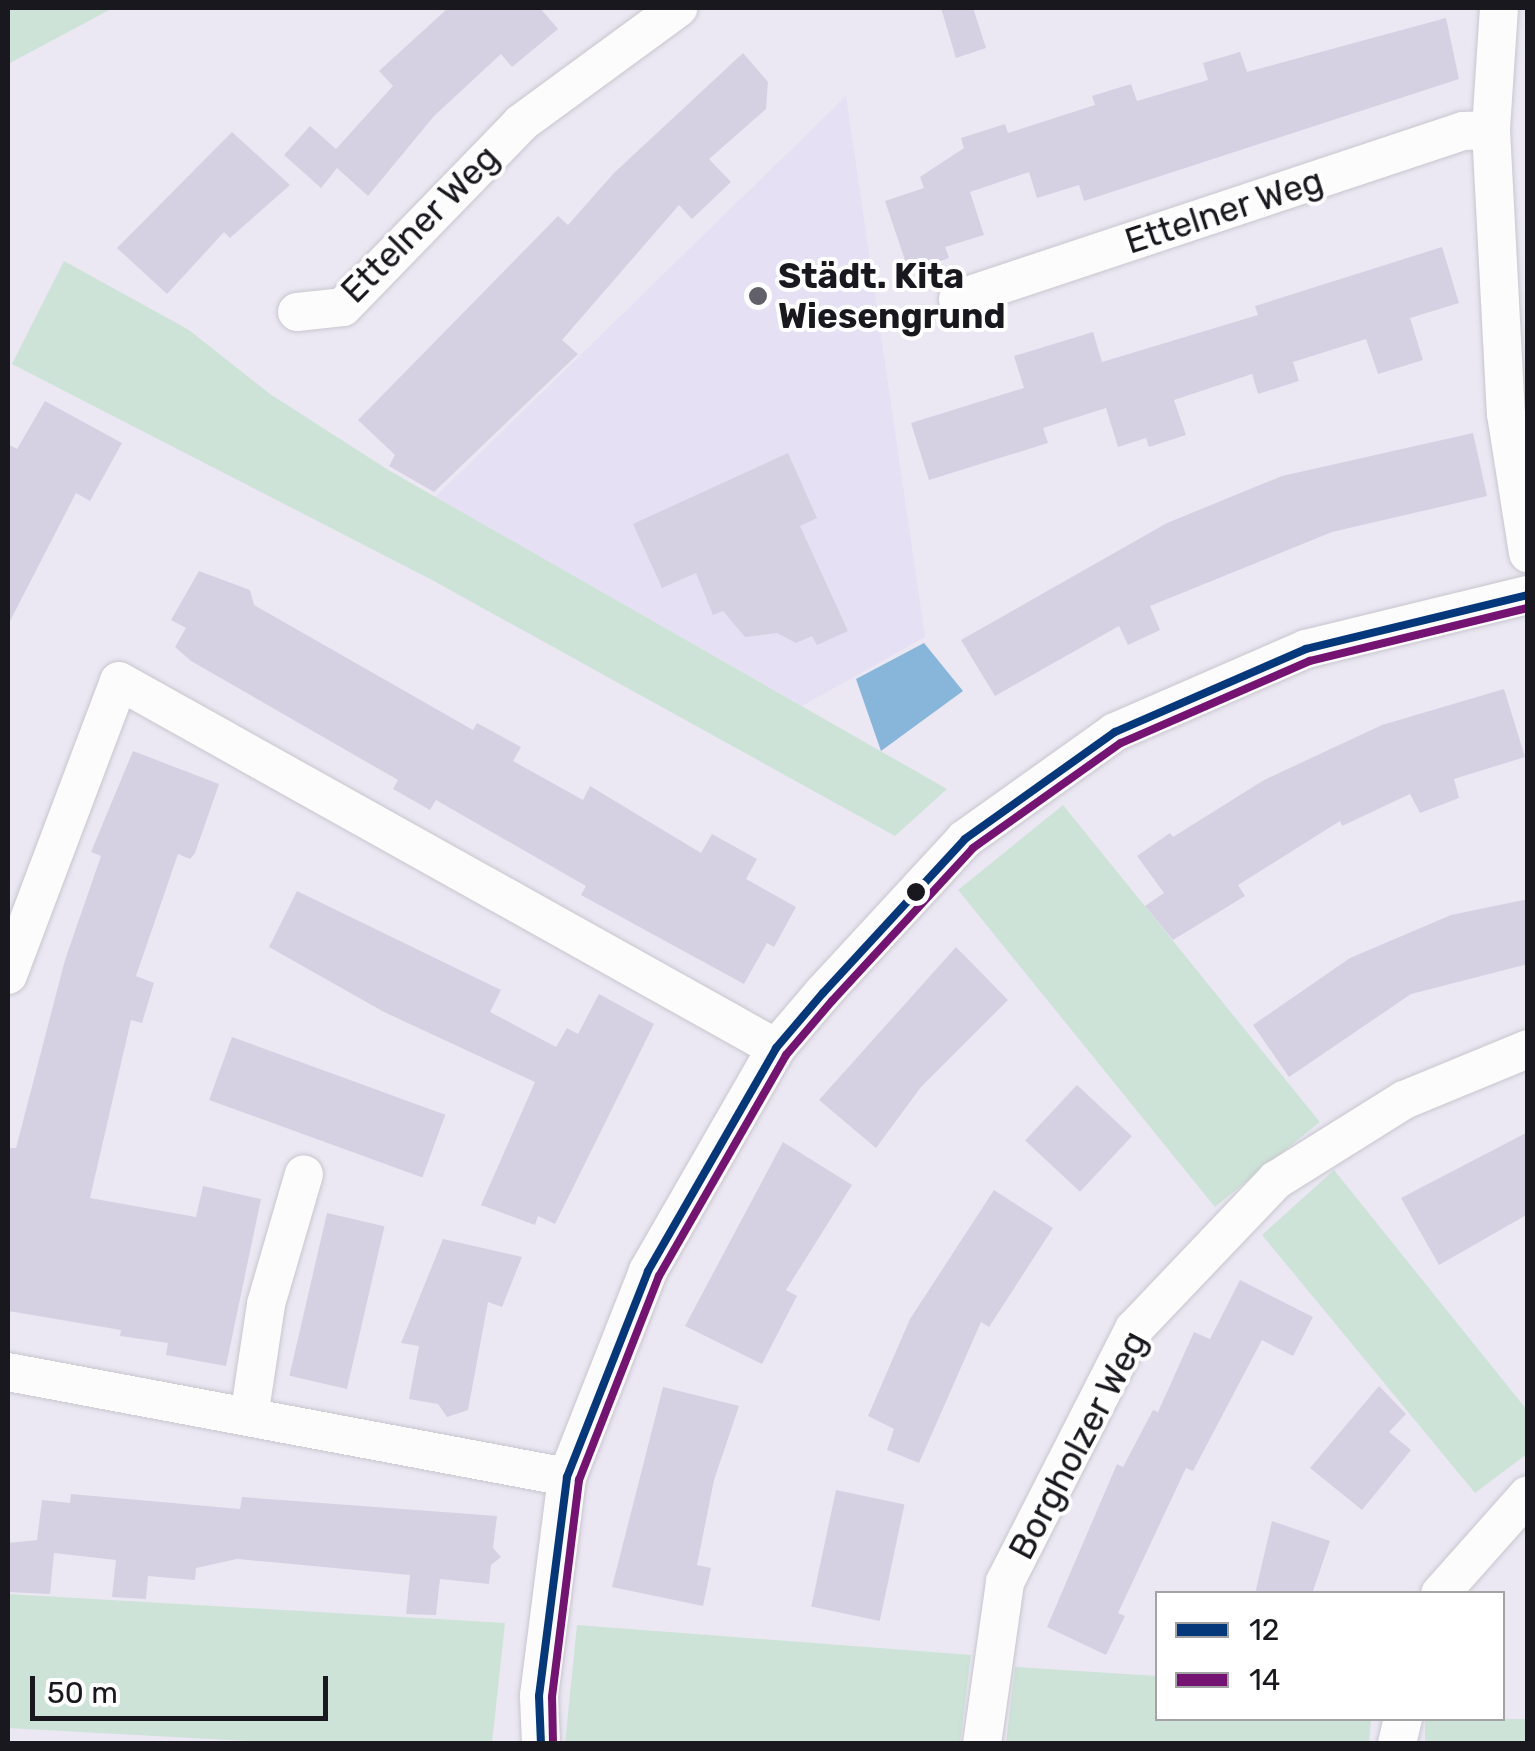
<!DOCTYPE html>
<meta charset="utf-8">
<style>
body{margin:0}
#map{position:relative;width:1535px;height:1751px;overflow:hidden;background:#ebe8f3;font-family:Rubik,sans-serif}
div>[style]{position:absolute}
.built>*{inset:0;background:#e5e0f4}
.green>*{inset:0;background:#cde3d7;transform-origin:0 0}
.water>*{inset:0;background:#88b6db}
.building>*{inset:0;background:#d5d1e3;transform-origin:0 0}
.roads{filter:drop-shadow(0 0 2px #c8c6ce) drop-shadow(0 0 2px #c8c6ce)}
.minor>*{height:38px;margin:-19px;padding:0 19px;transform-origin:19px;border-radius:19px;background:#fcfcfd}
.bus-1>*{height:8px;margin:-4px;padding:0 4px;transform-origin:4px;border-radius:4px;background:#05377b}
.bus-2>*{height:8px;margin:-4px;padding:0 4px;transform-origin:4px;border-radius:4px;background:#751372}
.dots>*{width:28px;height:28px;translate:-50% -50%;box-sizing:border-box;border:5px solid #fff;border-radius:50%}
span{translate:-50% -50%;white-space:nowrap;text-align:center;line-height:1.15;-webkit-text-stroke:8px #fff;paint-order:stroke}
.street-label{font-size:35px;color:#19181e}
.poi-label{font-size:35px;color:#19181e;font-weight:700}
.left{translate:0 -50%;text-align:left}
.frame{position:absolute;inset:0;border:10px solid #19181e;pointer-events:none}
.legend{position:absolute;left:1155px;top:1591px;width:350px;height:130px;box-sizing:border-box;background:#fff;border:2px solid #a3a3a5;margin:0;padding:12px 18px;list-style:none;font-size:30px;color:#19181e}
.legend li{display:flex;align-items:center;gap:20px;height:50px}
.legend b{width:50px;border:2px solid #a3a3a5}
.scale{position:absolute;left:30px;top:1676px;width:298px;height:45px;box-sizing:border-box;border:5px solid #19181e;border-top:0;padding-left:12px;font-size:30px;line-height:35px;white-space:nowrap;color:#19181e;-webkit-text-stroke:8px #fff;paint-order:stroke}
</style>
<div id="map">
<div class="built">
<i style="clip-path:polygon(846px 96px,925px 637px,802px 706px,435px 497px)"></i>
</div>
<div class="green">
<i style="clip-path:polygon(8px 8px,113px 8px,8px 64px)"></i>
<i style="clip-path:polygon(64px 261px,189px 330px,270px 394px,390px 471px,947px 789px,895px 836px,432px 580px,12px 364px)"></i>
<i style="left:1063px;top:805px;width:408px;height:135px;rotate:51deg"></i>
<i style="clip-path:polygon(1334px 1170px,1527px 1410px,1527px 1454px,1475px 1493px,1262px 1235px)"></i>
<i style="clip-path:polygon(8px 1594px,505px 1623px,492px 1743px,286px 1743px,8px 1728px)"></i>
<i style="clip-path:polygon(577px 1625px,971px 1655px,960px 1743px,565px 1743px)"></i>
<i style="clip-path:polygon(1015px 1667px,1157px 1676px,1158px 1718px,1371px 1719px,1369px 1743px,1006px 1743px)"></i>
<i style="left:1425px;top:1719px;width:102px;height:24px"></i>
</div>
<div class="water">
<i style="clip-path:polygon(924px 643px,963px 691px,881px 751px,856px 679px)"></i>
</div>
<div class="building">
<i style="clip-path:polygon(448px 8px,540px 8px,558px 29px,512px 67px,501px 54px,434px 116px,368px 196px,337px 168px,321px 188px,284px 155px,310px 126px,336px 149px,393px 86px,379px 71px)"></i>
<i style="clip-path:polygon(941px 8px,973px 8px,986px 48px,956px 58px)"></i>
<i style="clip-path:polygon(1446px 18px,1459px 79px,1084px 201px,1079px 185px,1037px 198px,1029px 172px,970px 192px,984px 235px,945px 247px,949px 258px,909px 272px,885px 201px,924px 188px,920px 177px,964px 148px,961px 138px,1005px 124px,1008px 133px,1095px 105px,1092px 96px,1131px 84px,1137px 101px,1208px 80px,1203px 63px,1240px 52px,1247px 72px)"></i>
<i style="clip-path:polygon(743px 53px,768px 82px,766px 109px,709px 159px,731px 182px,692px 219px,679px 205px,562px 340px,578px 354px,434px 492px,389px 466px,395px 455px,358px 420px,558px 216px,568px 225px,614px 173px)"></i>
<i style="clip-path:polygon(232px 132px,290px 185px,230px 238px,224px 232px,167px 294px,117px 248px)"></i>
<i style="clip-path:polygon(1442px 247px,1459px 303px,1410px 318px,1423px 360px,1378px 374px,1366px 339px,1293px 362px,1299px 381px,1258px 394px,1252px 374px,1174px 400px,1186px 435px,1149px 447px,1146px 438px,1118px 447px,1106px 408px,1043px 428px,1048px 443px,929px 480px,911px 423px,1024px 388px,1014px 356px,1093px 332px,1102px 362px,1258px 315px,1255px 306px)"></i>
<i style="clip-path:polygon(45px 401px,122px 443px,90px 501px,76px 493px,8px 625px,8px 444px,17px 449px)"></i>
<i style="clip-path:polygon(1473px 433px,1487px 496px,1332px 532px,1150px 606px,1160px 630px,1128px 645px,1119px 626px,995px 696px,961px 640px,1167px 523px,1282px 476px)"></i>
<i style="clip-path:polygon(788px 453px,817px 518px,800px 526px,848px 631px,817px 645px,812px 636px,796px 643px,777px 633px,745px 637px,723px 611px,713px 615px,696px 573px,662px 588px,633px 524px)"></i>
<i style="clip-path:polygon(199px 571px,250px 590px,254px 605px,473px 730px,477px 723px,521px 747px,513px 761px,583px 800px,590px 786px,701px 853px,712px 834px,757px 859px,746px 879px,796px 907px,774px 947px,767px 943px,744px 984px,581px 895px,586px 886px,436px 800px,430px 810px,393px 789px,398px 780px,191px 661px,175px 647px,186px 628px,171px 620px)"></i>
<i style="clip-path:polygon(1504px 689px,1525px 757px,1454px 779px,1459px 798px,1420px 813px,1410px 794px,1342px 826px,1340px 821px,1238px 885px,1245px 896px,1173px 940px,1145px 906px,1164px 893px,1137px 856px,1170px 833px,1173px 837px,1264px 780px,1382px 725px)"></i>
<i style="clip-path:polygon(133px 751px,219px 784px,195px 853px,190px 859px,178px 854px,136px 976px,154px 983px,142px 1023px,131px 1020px,90px 1198px,196px 1217px,203px 1186px,261px 1199px,226px 1366px,166px 1355px,168px 1343px,120px 1336px,121px 1330px,8px 1311px,8px 1148px,16px 1148px,65px 960px,101px 856px,91px 852px)"></i>
<i style="clip-path:polygon(297px 891px,501px 990px,490px 1012px,556px 1047px,567px 1028px,578px 1034px,599px 994px,654px 1024px,555px 1224px,538px 1216px,535px 1225px,481px 1205px,535px 1082px,384px 1012px,269px 947px)"></i>
<i style="clip-path:polygon(1528px 899px,1528px 964px,1411px 994px,1289px 1077px,1253px 1025px,1350px 958px,1451px 915px)"></i>
<i style="clip-path:polygon(956px 947px,1008px 1000px,921px 1087px,876px 1148px,819px 1100px)"></i>
<i style="left:232px;top:1037px;width:227px;height:67px;rotate:20deg"></i>
<i style="left:1077px;top:1085px;width:75px;height:76px;rotate:43deg"></i>
<i style="clip-path:polygon(1528px 1132px,1528px 1214px,1439px 1265px,1401px 1198px)"></i>
<i style="clip-path:polygon(783px 1142px,852px 1185px,786px 1290px,797px 1296px,762px 1364px,685px 1326px)"></i>
<i style="clip-path:polygon(994px 1190px,1053px 1228px,989px 1327px,981px 1322px,919px 1463px,887px 1450px,894px 1429px,868px 1416px,910px 1319px)"></i>
<i style="left:327px;top:1213px;width:59px;height:167px;rotate:13deg"></i>
<i style="clip-path:polygon(443px 1239px,522px 1257px,502px 1307px,488px 1302px,468px 1410px,447px 1417px,438px 1404px,409px 1399px,419px 1346px,401px 1343px)"></i>
<i style="clip-path:polygon(1240px 1280px,1313px 1317px,1293px 1356px,1262px 1340px,1193px 1471px,1186px 1468px,1118px 1613px,1125px 1616px,1106px 1655px,1047px 1627px,1117px 1464px,1123px 1467px,1153px 1410px,1158px 1412px,1194px 1332px,1210px 1339px)"></i>
<i style="clip-path:polygon(1379px 1386px,1406px 1414px,1389px 1432px,1411px 1450px,1362px 1510px,1310px 1468px)"></i>
<i style="clip-path:polygon(663px 1387px,739px 1406px,714px 1480px,697px 1565px,711px 1568px,703px 1606px,612px 1587px)"></i>
<i style="left:836px;top:1490px;width:70px;height:119px;rotate:12deg"></i>
<i style="clip-path:polygon(71px 1494px,240px 1509px,242px 1497px,497px 1516px,493px 1548px,501px 1557px,491px 1565px,489px 1584px,440px 1579px,436px 1615px,406px 1614px,410px 1575px,237px 1559px,196px 1568px,195px 1580px,148px 1576px,146px 1599px,112px 1597px,116px 1560px,54px 1553px,50px 1594px,8px 1592px,8px 1543px,37px 1540px,42px 1500px,70px 1503px)"></i>
<i style="clip-path:polygon(1272px 1521px,1330px 1541px,1312px 1594px,1255px 1594px)"></i>
</div>
<div class="roads">
<div class="minor">
<i style="left:1499px;top:8px;width:122px;rotate:93.8deg"></i>
<i style="left:1491px;top:130px;width:284px;rotate:87deg"></i>
<i style="left:1506px;top:414px;width:141px;rotate:81deg"></i>
<i style="left:958px;top:299px;width:532px;rotate:-18.4deg"></i>
<i style="left:1463px;top:131px;width:28px;rotate:-2deg"></i>
<i style="left:297px;top:312px;width:46px;rotate:-6.2deg"></i>
<i style="left:343px;top:307px;width:256px;rotate:-45.9deg"></i>
<i style="left:521px;top:123px;width:195px;rotate:-36.2deg"></i>
<i style="left:8px;top:975px;width:314px;rotate:-69.3deg"></i>
<i style="left:119px;top:681px;width:753px;rotate:29.19deg"></i>
<i style="left:8px;top:1372px;width:569px;rotate:10.64deg"></i>
<i style="left:249px;top:1417px;width:114px;rotate:-81.4deg"></i>
<i style="left:266px;top:1304px;width:135px;rotate:-73.7deg"></i>
<i style="left:1440px;top:1594px;width:132px;rotate:-48.4deg"></i>
<i style="left:541px;top:1744px;width:48px;rotate:-92.4deg"></i>
<i style="left:539px;top:1696px;width:221px;rotate:-82.7deg"></i>
<i style="left:567px;top:1477px;width:221px;rotate:-68.5deg"></i>
<i style="left:648px;top:1271px;width:257px;rotate:-60.1deg"></i>
<i style="left:776px;top:1048px;width:72px;rotate:-49.5deg"></i>
<i style="left:823px;top:993px;width:209px;rotate:-47.3deg"></i>
<i style="left:965px;top:839px;width:184px;rotate:-35.5deg"></i>
<i style="left:1115px;top:732px;width:208px;rotate:-23.5deg"></i>
<i style="left:1306px;top:649px;width:228px;rotate:-13.7deg"></i>
<i style="left:982px;top:1744px;width:164px;rotate:-81.9deg"></i>
<i style="left:1005px;top:1582px;width:284px;rotate:-63deg"></i>
<i style="left:1134px;top:1329px;width:206px;rotate:-46.4deg"></i>
<i style="left:1276px;top:1180px;width:151px;rotate:-32deg"></i>
<i style="left:1404px;top:1100px;width:134px;rotate:-22.4deg"></i>
<i style="left:1397px;top:1744px;width:27px;rotate:-77deg"></i>
</div>
</div>
<div class="bus-1">
<i style="left:541px;top:1744px;width:48px;rotate:-92.4deg"></i>
<i style="left:539px;top:1696px;width:221px;rotate:-82.7deg"></i>
<i style="left:567px;top:1477px;width:221px;rotate:-68.5deg"></i>
<i style="left:648px;top:1271px;width:257px;rotate:-60.1deg"></i>
<i style="left:776px;top:1048px;width:72px;rotate:-49.5deg"></i>
<i style="left:823px;top:993px;width:209px;rotate:-47.3deg"></i>
<i style="left:965px;top:839px;width:184px;rotate:-35.5deg"></i>
<i style="left:1115px;top:732px;width:208px;rotate:-23.5deg"></i>
<i style="left:1306px;top:649px;width:228px;rotate:-13.7deg"></i>
</div>
<div class="bus-2">
<i style="left:553px;top:1743px;width:46px;rotate:-91.2deg"></i>
<i style="left:552px;top:1697px;width:219px;rotate:-82.9deg"></i>
<i style="left:579px;top:1480px;width:219px;rotate:-68.6deg"></i>
<i style="left:659px;top:1276px;width:255px;rotate:-60.1deg"></i>
<i style="left:786px;top:1055px;width:71px;rotate:-49.6deg"></i>
<i style="left:832px;top:1001px;width:208px;rotate:-47.3deg"></i>
<i style="left:973px;top:848px;width:181px;rotate:-35.4deg"></i>
<i style="left:1121px;top:743px;width:206px;rotate:-23.5deg"></i>
<i style="left:1310px;top:661px;width:224px;rotate:-13.7deg"></i>
</div>
<div class="dots">
<i style="left:758px;top:296px;background:#626169"></i>
<i style="left:916px;top:892px;background:#19181e"></i>
</div>
<div class="street-label">
<span style="left:1224px;top:211px;rotate:-18deg">Ettelner Weg</span>
<span style="left:420px;top:224px;rotate:-45deg">Ettelner Weg</span>
<span style="left:1078px;top:1445px;rotate:-62deg">Borgholzer Weg</span>
</div>
<div class="poi-label">
<span class="left" style="left:778px;top:296px">Städt. Kita<br>Wiesengrund</span>
</div>
<div class="frame"></div>
<ul class="legend">
<li><b style="height:12px;background:#05377b"></b>12</li>
<li><b style="height:12px;background:#751372"></b>14</li>
</ul>
<div class="scale">50 m</div>
</div>
